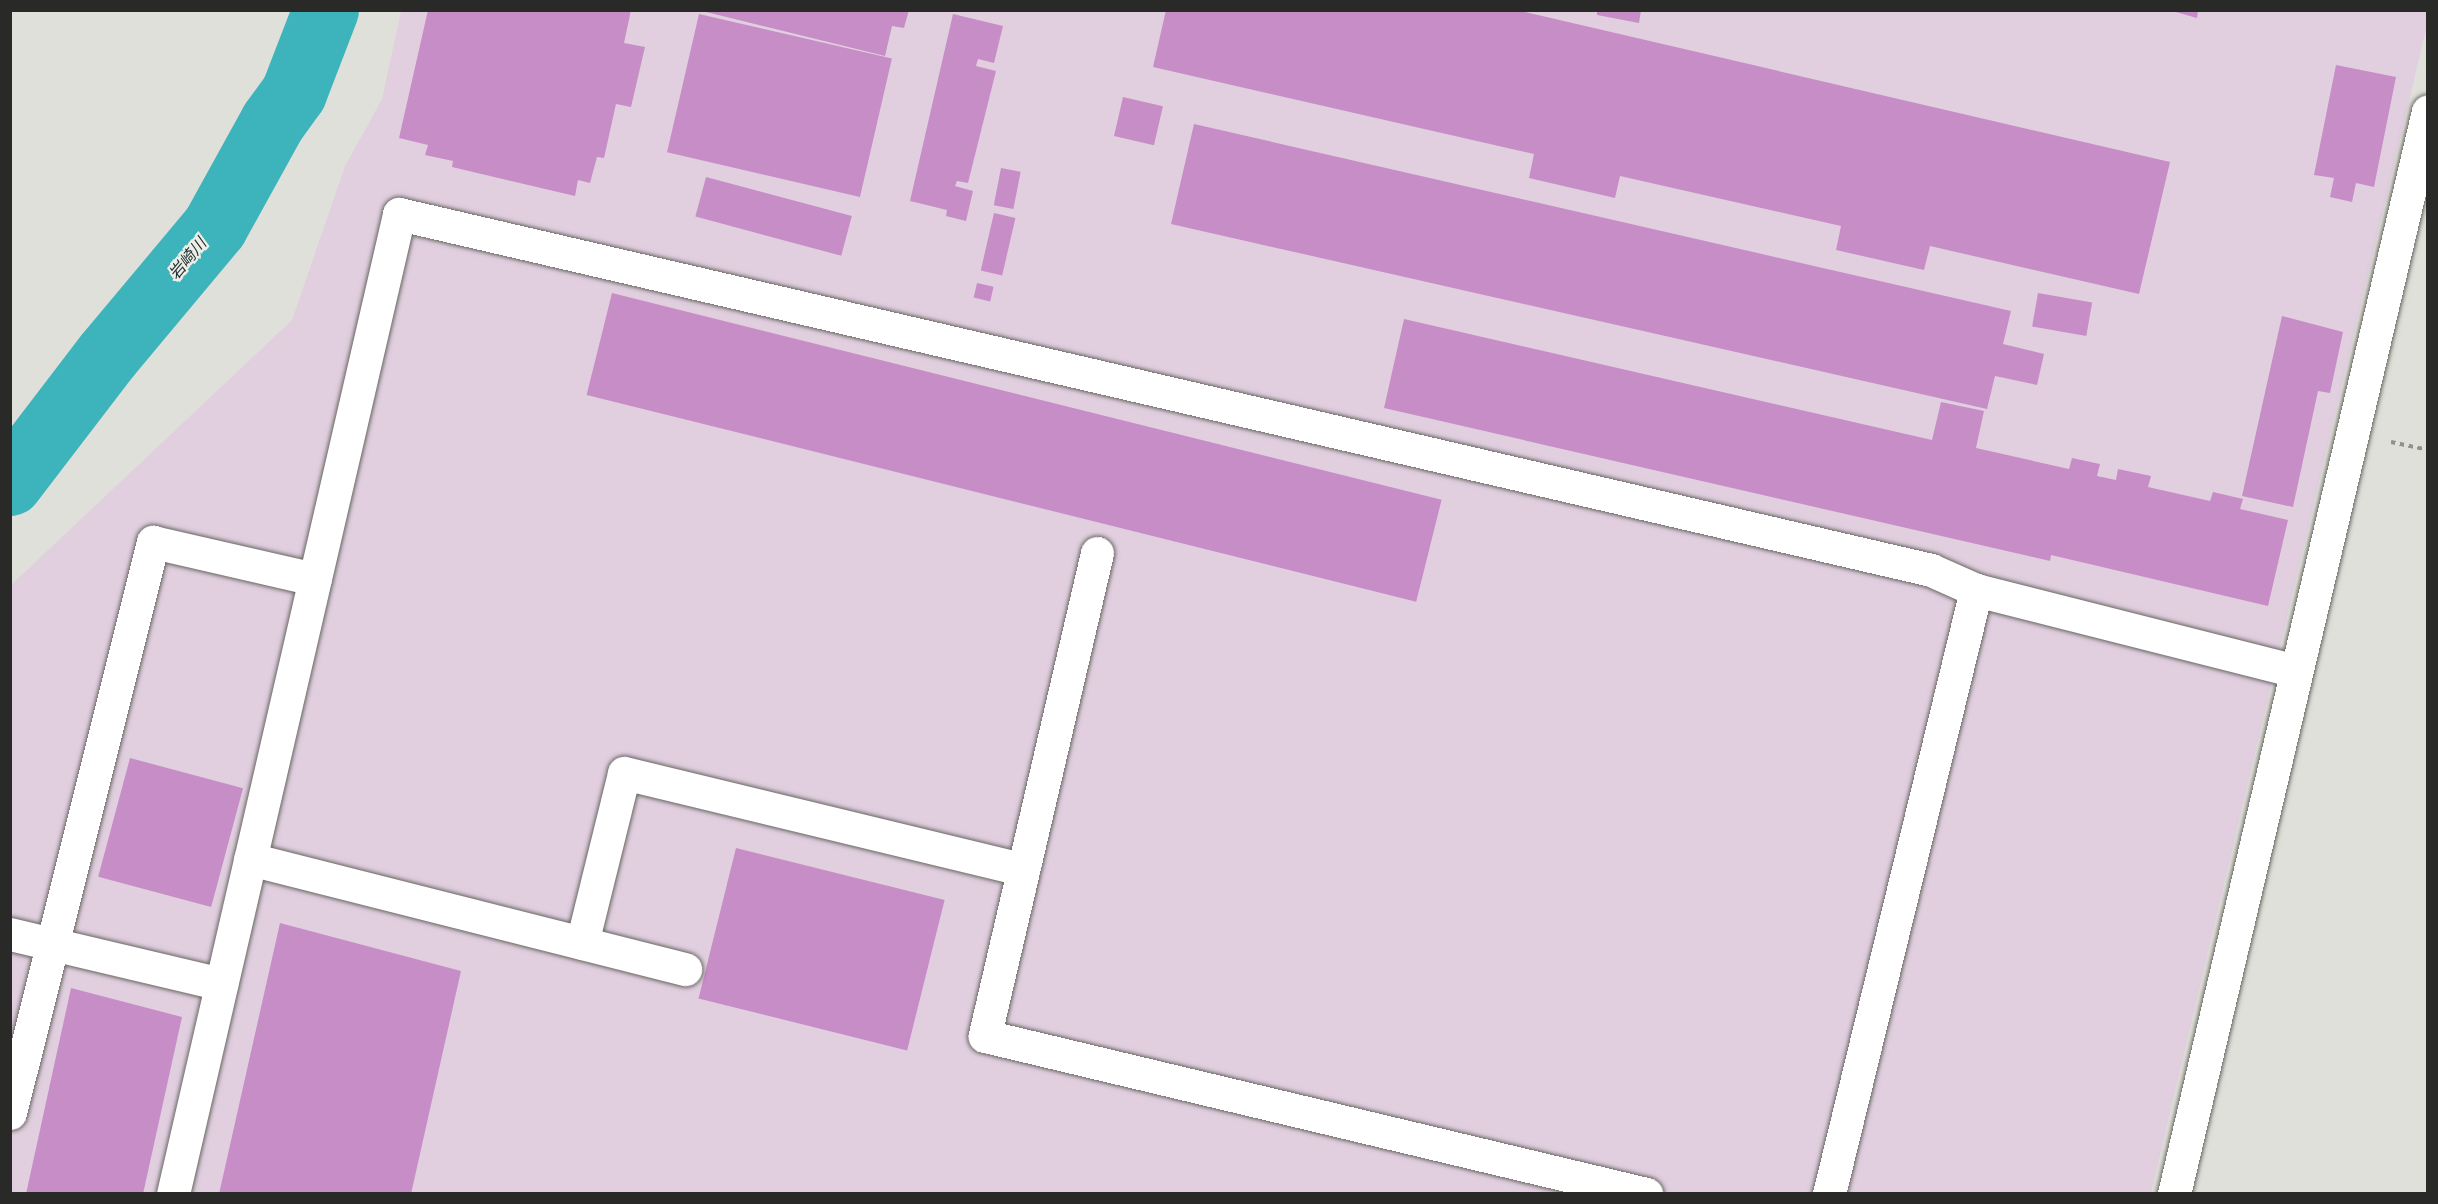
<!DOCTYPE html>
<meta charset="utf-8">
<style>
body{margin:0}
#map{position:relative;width:2438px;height:1204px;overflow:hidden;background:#e0e0da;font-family:"Fira Sans","Noto Sans JP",sans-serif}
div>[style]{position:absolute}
.industrial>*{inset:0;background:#e1cfe0}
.river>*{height:66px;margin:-33px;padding:0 33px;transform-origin:33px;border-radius:33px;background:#3db4bb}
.building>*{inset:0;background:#c78dc6;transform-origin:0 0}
.path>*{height:4px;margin-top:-2px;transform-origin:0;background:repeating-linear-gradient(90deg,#90908c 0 4.5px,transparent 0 9px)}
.roads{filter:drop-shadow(0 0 2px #686762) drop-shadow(0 0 2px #686762)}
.minor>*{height:33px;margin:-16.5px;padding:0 16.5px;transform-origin:16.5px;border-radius:16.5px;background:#fff}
span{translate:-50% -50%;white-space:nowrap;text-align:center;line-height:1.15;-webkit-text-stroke:4.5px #eeede7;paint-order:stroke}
.water-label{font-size:16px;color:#1c3031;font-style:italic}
.frame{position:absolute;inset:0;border:12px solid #292927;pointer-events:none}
</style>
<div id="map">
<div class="industrial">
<i style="clip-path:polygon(401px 11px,2427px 11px,2427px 25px,2151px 1193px,11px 1194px,11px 585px,292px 320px,345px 166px,382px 99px)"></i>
</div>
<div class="river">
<i style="left:10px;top:483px;width:161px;rotate:-52.6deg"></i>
<i style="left:108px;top:355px;width:167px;rotate:-50.1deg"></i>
<i style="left:215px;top:227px;width:120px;rotate:-61.1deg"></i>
<i style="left:273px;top:122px;width:36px;rotate:-54deg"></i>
<i style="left:294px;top:93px;width:89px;rotate:-68.9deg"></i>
</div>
<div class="building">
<i style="clip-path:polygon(428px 10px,631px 10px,624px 43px,645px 47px,631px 107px,616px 104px,604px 158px,597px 157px,590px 183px,578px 180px,575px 196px,452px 167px,453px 161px,425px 155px,428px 145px,399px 138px)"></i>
<i style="clip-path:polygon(698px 10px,909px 10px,904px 28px,892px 26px,885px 56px)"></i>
<i style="clip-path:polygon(1166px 10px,1516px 10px,2170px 162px,2139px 294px,1930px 246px,1924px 270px,1836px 250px,1841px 226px,1620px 176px,1615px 198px,1529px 178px,1534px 154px,1153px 67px)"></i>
<i style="clip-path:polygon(1597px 10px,1641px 10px,1639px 23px,1597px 15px)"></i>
<i style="clip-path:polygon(2169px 10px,2198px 10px,2197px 18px)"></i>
<i style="left:699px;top:14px;width:198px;height:142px;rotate:13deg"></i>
<i style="clip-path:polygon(953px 14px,1003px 26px,994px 63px,978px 59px,976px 66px,996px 71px,968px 183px,957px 181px,955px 186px,973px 191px,966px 221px,946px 216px,947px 210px,910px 201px)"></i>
<i style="clip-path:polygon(2336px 65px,2396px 77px,2374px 187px,2356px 183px,2352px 202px,2330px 197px,2334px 178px,2314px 175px)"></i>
<i style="left:1123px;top:97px;width:41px;height:40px;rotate:13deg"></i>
<i style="clip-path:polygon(1194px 124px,2011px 311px,2003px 344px,2044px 354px,2037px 385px,1995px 376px,1987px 409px,1171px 224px)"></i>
<i style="left:1001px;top:168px;width:20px;height:38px;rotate:11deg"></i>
<i style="left:706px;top:177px;width:151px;height:41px;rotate:15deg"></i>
<i style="left:994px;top:213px;width:22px;height:59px;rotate:13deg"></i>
<i style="left:977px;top:283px;width:17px;height:15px;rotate:13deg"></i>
<i style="left:612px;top:293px;width:855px;height:105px;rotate:14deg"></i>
<i style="left:2038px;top:293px;width:55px;height:34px;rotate:10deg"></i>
<i style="clip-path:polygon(2282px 316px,2343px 332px,2330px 393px,2318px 391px,2293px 507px,2242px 496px)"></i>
<i style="clip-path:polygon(1404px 319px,1932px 440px,1941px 402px,1984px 411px,1976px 448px,2069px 469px,2072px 458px,2100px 464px,2097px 476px,2116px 480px,2118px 469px,2151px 476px,2148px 487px,2210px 501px,2213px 492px,2243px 499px,2240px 509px,2288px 520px,2268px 606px,2051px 555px,2050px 561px,1384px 408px)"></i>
<i style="left:130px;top:758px;width:117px;height:123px;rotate:15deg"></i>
<i style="left:736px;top:848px;width:215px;height:155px;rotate:14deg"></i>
<i style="clip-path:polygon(280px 923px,461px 971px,411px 1194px,219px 1194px)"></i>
<i style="clip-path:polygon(71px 988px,182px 1017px,143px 1194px,26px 1194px)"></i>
</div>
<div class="path">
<i style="left:2391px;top:442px;width:38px;rotate:12deg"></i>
</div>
<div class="roads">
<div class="minor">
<i style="left:1097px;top:553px;width:496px;rotate:103.1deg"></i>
<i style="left:985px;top:1036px;width:680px;rotate:13.44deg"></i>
<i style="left:250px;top:859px;width:449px;rotate:14.2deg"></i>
<i style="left:10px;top:934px;width:217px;rotate:13.3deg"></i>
<i style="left:582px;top:943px;width:175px;rotate:-76.1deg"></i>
<i style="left:624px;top:773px;width:407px;rotate:13.6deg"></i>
<i style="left:10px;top:1113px;width:589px;rotate:-75.94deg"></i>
<i style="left:153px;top:542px;width:166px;rotate:12.9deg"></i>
<i style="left:173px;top:1194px;width:1006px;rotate:-77.01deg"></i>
<i style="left:399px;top:214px;width:1573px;rotate:13.08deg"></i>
<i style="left:1931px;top:570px;width:49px;rotate:24deg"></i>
<i style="left:1976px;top:590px;width:330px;rotate:14.2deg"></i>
<i style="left:1829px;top:1194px;width:622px;rotate:-76.32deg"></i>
<i style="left:2174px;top:1194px;width:1112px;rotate:-76.8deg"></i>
</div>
</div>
<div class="water-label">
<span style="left:188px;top:259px;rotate:-50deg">岩崎川</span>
</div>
<div class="frame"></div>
</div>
